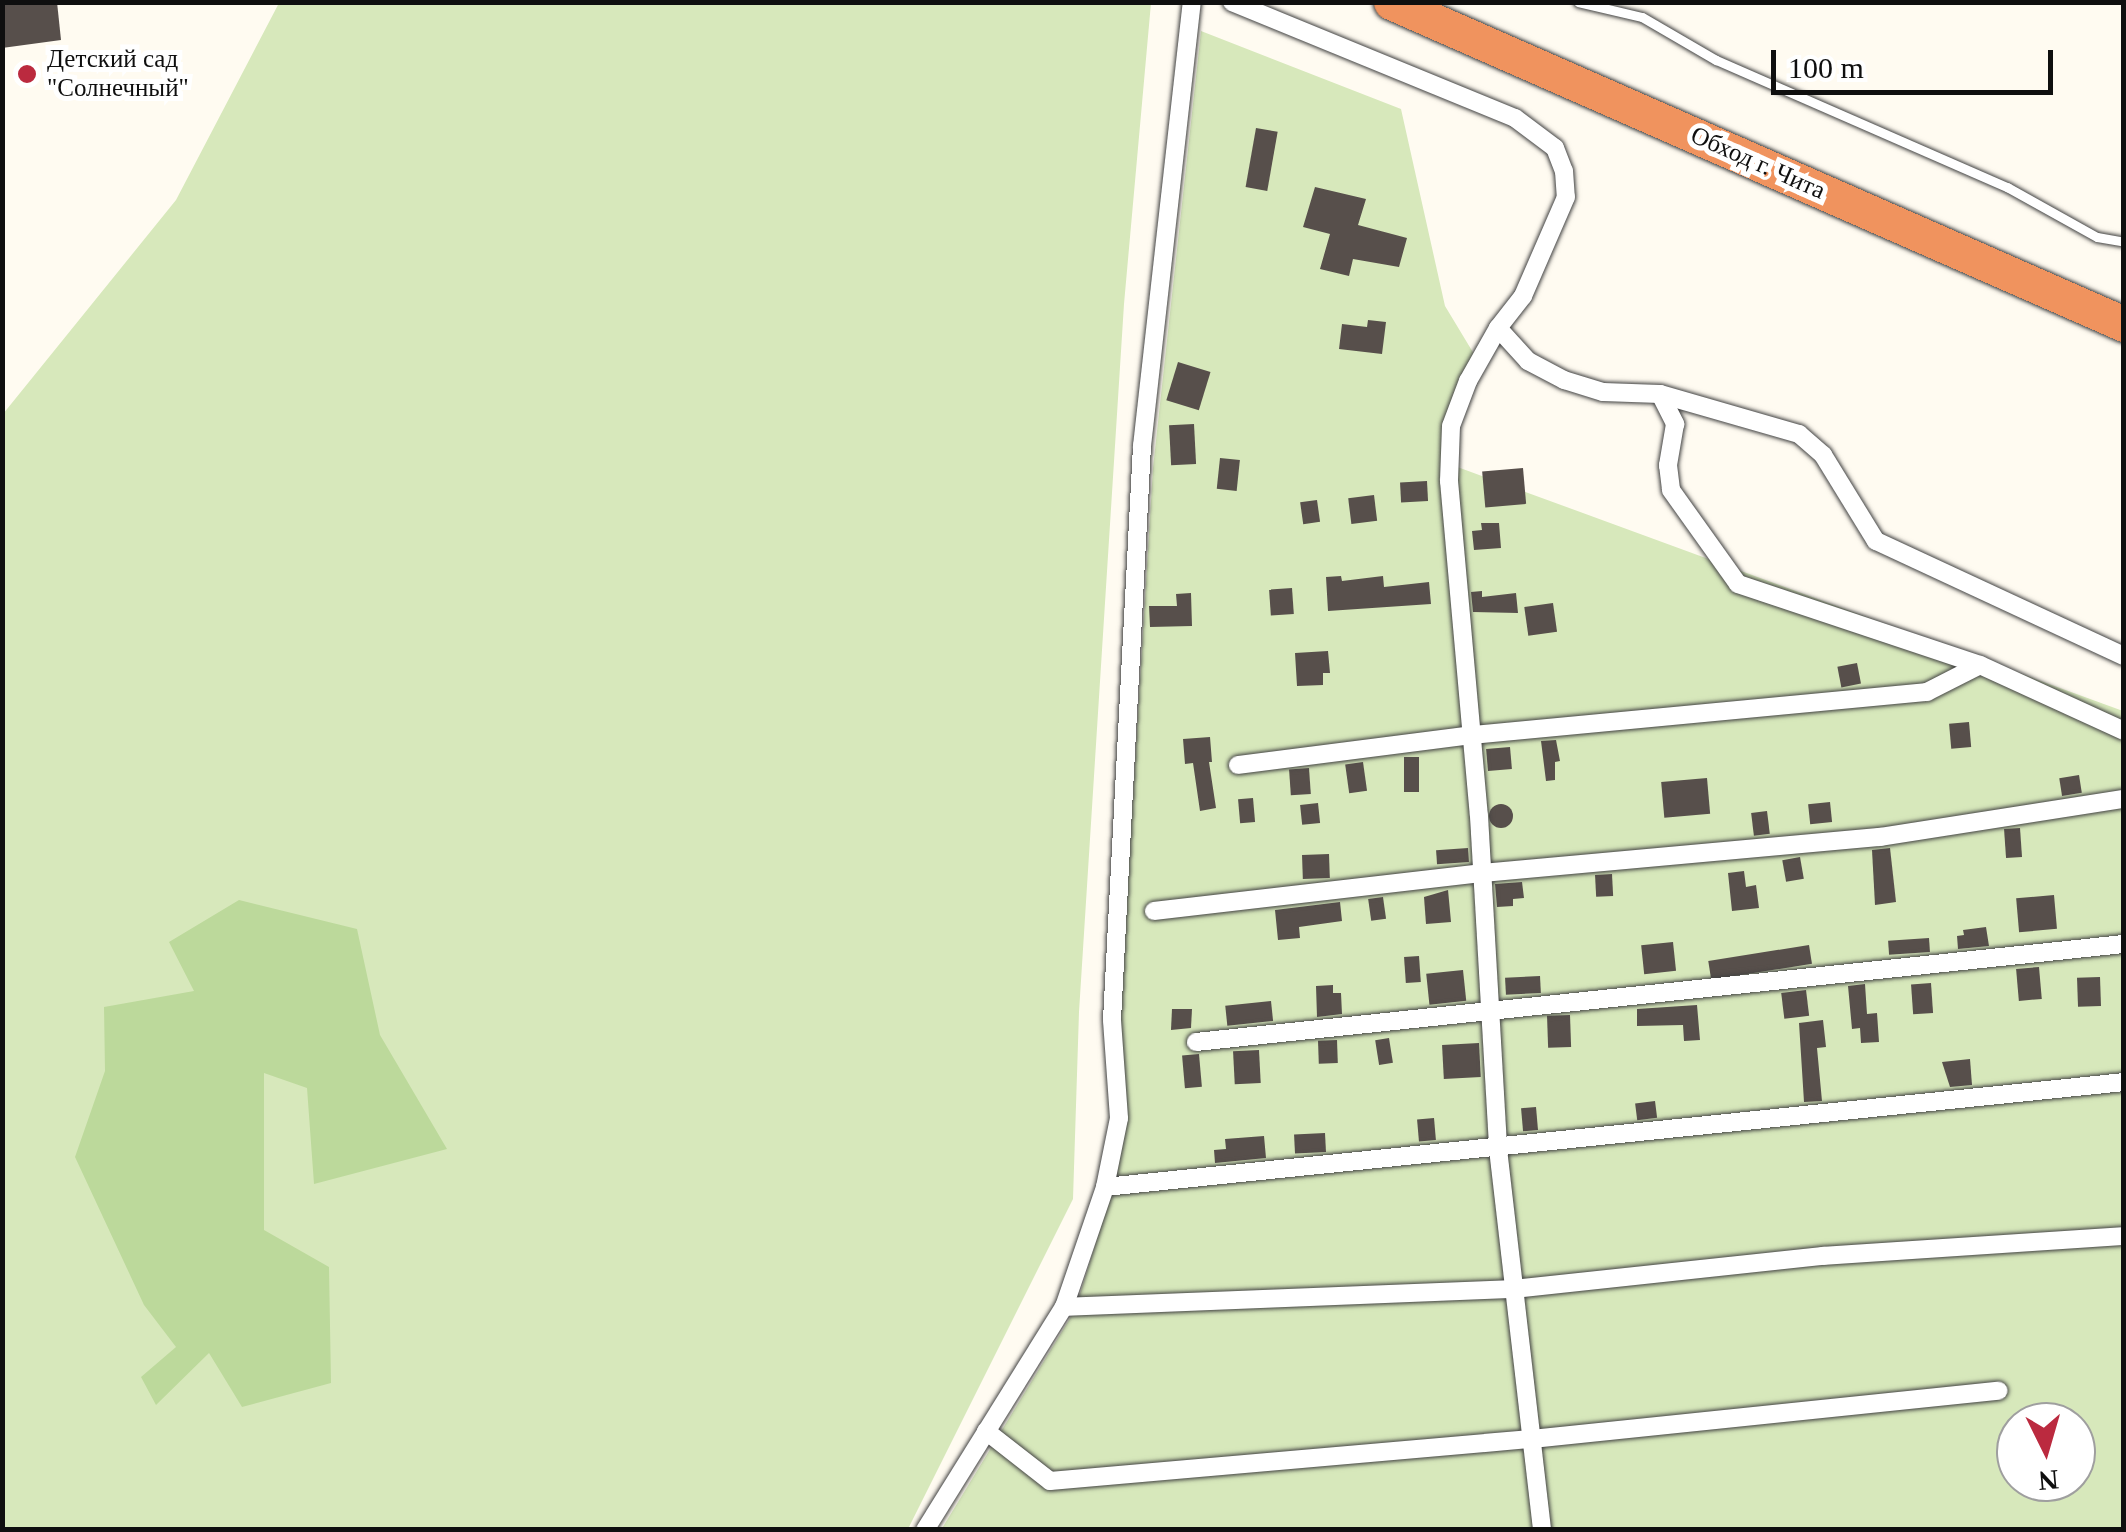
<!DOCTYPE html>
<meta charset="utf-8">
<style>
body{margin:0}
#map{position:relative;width:2126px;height:1532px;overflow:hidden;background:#fffbf1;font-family:Georgia,serif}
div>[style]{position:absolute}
.green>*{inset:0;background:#d7e8bb}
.forest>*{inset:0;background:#bcd99b}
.building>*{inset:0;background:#574f4b;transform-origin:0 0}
.round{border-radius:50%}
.roads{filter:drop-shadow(0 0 2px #424242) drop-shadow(0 0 2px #424242)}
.lane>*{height:9px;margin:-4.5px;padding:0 4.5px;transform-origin:4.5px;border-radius:4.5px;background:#fff}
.street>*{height:18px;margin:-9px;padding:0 9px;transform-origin:9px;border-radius:9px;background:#fff}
.highway>*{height:35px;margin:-17.5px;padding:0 17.5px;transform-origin:17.5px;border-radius:17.5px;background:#f0935e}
.dots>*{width:28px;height:28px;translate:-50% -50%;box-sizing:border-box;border:5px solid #fff;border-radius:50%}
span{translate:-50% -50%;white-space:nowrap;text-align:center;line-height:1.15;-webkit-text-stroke:10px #fff;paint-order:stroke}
.poi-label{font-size:25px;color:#0f0f0f}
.left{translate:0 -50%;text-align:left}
.street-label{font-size:25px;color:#0f0f0f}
.frame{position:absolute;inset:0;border:5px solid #0f0f0f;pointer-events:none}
.north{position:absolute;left:1996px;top:1402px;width:100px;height:100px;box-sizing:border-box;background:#fff;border:2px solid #9f9f9f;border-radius:50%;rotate:175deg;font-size:28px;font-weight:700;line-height:40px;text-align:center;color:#0f0f0f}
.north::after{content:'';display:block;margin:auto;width:35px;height:45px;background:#bb2a3f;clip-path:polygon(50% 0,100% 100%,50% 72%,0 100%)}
.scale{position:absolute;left:1771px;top:50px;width:282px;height:45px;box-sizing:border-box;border:5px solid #0f0f0f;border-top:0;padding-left:12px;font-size:30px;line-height:35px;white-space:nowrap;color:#0f0f0f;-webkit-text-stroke:8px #fff;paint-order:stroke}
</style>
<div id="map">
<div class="green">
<i style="clip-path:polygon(279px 3px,1151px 3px,1124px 304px,1079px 1012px,1073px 1199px,908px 1529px,3px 1530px,3px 414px,176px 200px)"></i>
<i style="clip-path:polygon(evenodd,1201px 31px,1401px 109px,1445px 306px,1474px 354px,1452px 465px,2123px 711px,2123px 1529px,941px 1530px,1075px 1310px,1101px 1226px,1126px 1116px,1119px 1023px,1153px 468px,1201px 31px,2016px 1422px,2076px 1422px,2076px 1482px,2016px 1482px,2016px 1422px)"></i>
</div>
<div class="forest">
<i style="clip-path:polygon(239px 900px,357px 929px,380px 1035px,447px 1149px,314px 1184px,307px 1088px,264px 1073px,264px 1230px,329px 1267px,331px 1383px,242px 1407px,209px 1353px,156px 1405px,141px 1377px,176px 1347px,144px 1305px,75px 1157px,105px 1071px,104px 1007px,194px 991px,169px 942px)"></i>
</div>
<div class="building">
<i style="clip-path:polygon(2px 2px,57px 2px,61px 40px,2px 48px)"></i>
<i style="left:1256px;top:128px;width:22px;height:60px;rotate:10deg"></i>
<i style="clip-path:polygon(1315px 187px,1366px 199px,1358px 225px,1407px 238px,1399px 267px,1353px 259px,1349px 276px,1320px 269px,1330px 234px,1303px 227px)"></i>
<i style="clip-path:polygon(1368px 320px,1386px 322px,1382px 354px,1339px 349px,1342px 324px,1367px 327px)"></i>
<i style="left:1178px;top:362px;width:34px;height:40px;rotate:17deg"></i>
<i style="left:1194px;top:424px;width:40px;height:25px;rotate:87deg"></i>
<i style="left:1220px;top:458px;width:20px;height:31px;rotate:6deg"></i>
<i style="left:1523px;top:468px;width:36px;height:41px;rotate:85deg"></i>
<i style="left:1427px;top:481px;width:20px;height:27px;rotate:87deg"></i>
<i style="left:1374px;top:495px;width:26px;height:26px;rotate:83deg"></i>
<i style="left:1317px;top:500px;width:22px;height:17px;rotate:82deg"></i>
<i style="clip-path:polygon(1481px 523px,1499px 523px,1501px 548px,1474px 550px,1472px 531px,1482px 530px)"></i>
<i style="clip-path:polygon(1341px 576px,1342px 581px,1383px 576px,1384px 587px,1429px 582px,1431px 604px,1328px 611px,1326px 577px)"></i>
<i style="left:1292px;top:588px;width:26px;height:23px;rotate:86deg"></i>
<i style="clip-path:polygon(1482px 591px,1482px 597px,1516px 593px,1518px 613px,1473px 612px,1471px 592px)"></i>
<i style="clip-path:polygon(1191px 593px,1192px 626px,1150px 627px,1149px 606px,1177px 606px,1176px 594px)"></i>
<i style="left:1553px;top:603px;width:29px;height:29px;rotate:82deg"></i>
<i style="clip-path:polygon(1328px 651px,1330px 673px,1323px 673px,1323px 685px,1297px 686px,1295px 653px)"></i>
<i style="left:1857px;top:663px;width:21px;height:20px;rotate:79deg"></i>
<i style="left:1969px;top:722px;width:25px;height:20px;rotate:85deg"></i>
<i style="clip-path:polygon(1210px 737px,1212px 762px,1209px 762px,1216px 808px,1200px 811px,1193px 763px,1185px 764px,1183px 739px)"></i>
<i style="clip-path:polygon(1556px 740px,1560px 761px,1555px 762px,1555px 780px,1546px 781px,1541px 741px)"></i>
<i style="left:1510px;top:747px;width:22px;height:24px;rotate:85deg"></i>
<i style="left:1404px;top:757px;width:15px;height:35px"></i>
<i style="left:1363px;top:762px;width:29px;height:18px;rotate:82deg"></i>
<i style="left:1309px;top:768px;width:26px;height:20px;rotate:86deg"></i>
<i style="left:2079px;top:775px;width:18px;height:20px;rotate:81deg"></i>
<i style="left:1707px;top:778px;width:36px;height:46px;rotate:85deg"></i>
<i style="left:1253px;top:798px;width:24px;height:15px;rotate:85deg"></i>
<i style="left:1830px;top:802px;width:20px;height:22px;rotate:84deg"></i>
<i style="left:1318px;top:803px;width:20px;height:18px;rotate:84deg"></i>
<i class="round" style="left:1489px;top:804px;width:24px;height:24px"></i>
<i style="left:1767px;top:811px;width:23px;height:16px;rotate:83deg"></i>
<i style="left:2020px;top:828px;width:29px;height:16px;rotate:86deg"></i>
<i style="left:1468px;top:848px;width:14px;height:32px;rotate:86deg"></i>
<i style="clip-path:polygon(1890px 848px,1896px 902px,1875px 905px,1872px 850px)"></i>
<i style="left:1329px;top:854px;width:24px;height:27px;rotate:88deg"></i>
<i style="left:1800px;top:857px;width:22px;height:18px;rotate:80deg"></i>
<i style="clip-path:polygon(1744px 871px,1746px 887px,1756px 885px,1759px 908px,1732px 911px,1728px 873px)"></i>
<i style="left:1612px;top:874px;width:22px;height:17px;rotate:87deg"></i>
<i style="clip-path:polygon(1522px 882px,1524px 898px,1513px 899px,1513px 906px,1497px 907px,1495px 884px)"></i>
<i style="clip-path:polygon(1448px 890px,1451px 922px,1426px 924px,1424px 897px)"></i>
<i style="left:2054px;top:895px;width:34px;height:38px;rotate:85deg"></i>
<i style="left:1383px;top:897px;width:22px;height:15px;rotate:82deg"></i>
<i style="clip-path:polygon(1340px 902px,1342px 921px,1299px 927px,1300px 938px,1278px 940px,1275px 910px)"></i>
<i style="clip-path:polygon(1986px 927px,1989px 946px,1958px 949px,1957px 936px,1964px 935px,1963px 930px)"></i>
<i style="left:1929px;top:938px;width:14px;height:41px;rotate:86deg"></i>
<i style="left:1673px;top:942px;width:29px;height:32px;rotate:84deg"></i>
<i style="left:1809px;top:945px;width:19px;height:102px;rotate:81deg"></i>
<i style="left:1419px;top:956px;width:26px;height:15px;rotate:86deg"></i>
<i style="left:2039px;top:967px;width:32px;height:23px;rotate:85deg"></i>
<i style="left:1463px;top:970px;width:31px;height:37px;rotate:84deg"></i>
<i style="left:1540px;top:976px;width:17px;height:35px;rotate:87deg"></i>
<i style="left:2100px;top:977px;width:29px;height:23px;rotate:88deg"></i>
<i style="left:1931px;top:983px;width:30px;height:20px;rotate:86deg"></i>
<i style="clip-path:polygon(1865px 984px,1867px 1014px,1877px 1013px,1879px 1042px,1861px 1043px,1860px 1028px,1852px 1029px,1848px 986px)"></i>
<i style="clip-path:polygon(1333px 985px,1333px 993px,1341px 993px,1342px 1014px,1317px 1017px,1316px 986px)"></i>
<i style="left:1806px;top:990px;width:26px;height:25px;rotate:83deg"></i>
<i style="left:1271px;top:1001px;width:20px;height:46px;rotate:84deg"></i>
<i style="clip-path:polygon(1697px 1005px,1700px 1040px,1684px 1041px,1683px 1025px,1637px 1026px,1637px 1009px)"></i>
<i style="clip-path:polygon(1172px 1009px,1192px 1009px,1191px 1028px,1171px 1030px)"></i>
<i style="left:1570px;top:1015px;width:32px;height:23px;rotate:88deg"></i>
<i style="clip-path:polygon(1823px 1020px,1826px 1047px,1817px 1048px,1822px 1101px,1804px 1102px,1799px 1023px)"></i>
<i style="left:1389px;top:1038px;width:25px;height:14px;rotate:81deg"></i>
<i style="left:1337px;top:1040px;width:23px;height:19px;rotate:88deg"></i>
<i style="left:1479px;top:1043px;width:34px;height:37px;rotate:87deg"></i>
<i style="left:1259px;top:1050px;width:33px;height:26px;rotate:87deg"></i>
<i style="left:1199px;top:1054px;width:33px;height:17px;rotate:85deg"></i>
<i style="clip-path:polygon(1970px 1059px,1972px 1085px,1950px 1087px,1942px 1062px)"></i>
<i style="left:1655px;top:1101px;width:17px;height:20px;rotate:83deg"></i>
<i style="left:1536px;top:1107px;width:23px;height:15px;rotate:85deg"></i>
<i style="left:1434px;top:1118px;width:22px;height:17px;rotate:85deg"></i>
<i style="left:1325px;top:1133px;width:19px;height:31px;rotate:87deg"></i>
<i style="clip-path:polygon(1264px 1136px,1266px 1158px,1215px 1163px,1214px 1150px,1226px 1149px,1225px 1139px)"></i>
</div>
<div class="roads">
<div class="lane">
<i style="left:1578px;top:2px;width:66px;rotate:13.2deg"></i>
<i style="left:1642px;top:17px;width:86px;rotate:30.2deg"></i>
<i style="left:1716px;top:60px;width:318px;rotate:23.6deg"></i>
<i style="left:2007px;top:187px;width:103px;rotate:29.1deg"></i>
<i style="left:2097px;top:237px;width:27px;rotate:10deg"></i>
</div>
<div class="street">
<i style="left:1232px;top:2px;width:306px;rotate:22.3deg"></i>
<i style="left:1515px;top:118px;width:50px;rotate:36.9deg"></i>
<i style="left:1555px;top:148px;width:25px;rotate:69deg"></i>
<i style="left:1564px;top:171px;width:26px;rotate:86deg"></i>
<i style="left:1566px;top:197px;width:108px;rotate:113.5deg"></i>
<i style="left:1523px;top:296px;width:41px;rotate:128deg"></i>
<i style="left:1498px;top:328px;width:61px;rotate:119.5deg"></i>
<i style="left:1468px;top:381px;width:48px;rotate:110.7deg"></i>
<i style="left:1451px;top:426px;width:55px;rotate:92.1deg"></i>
<i style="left:1449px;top:481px;width:336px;rotate:84.9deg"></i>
<i style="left:1479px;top:816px;width:334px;rotate:86.7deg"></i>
<i style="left:1498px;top:1149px;width:384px;rotate:83.4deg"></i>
<i style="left:1498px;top:328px;width:45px;rotate:47.7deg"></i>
<i style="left:1528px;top:361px;width:41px;rotate:27.8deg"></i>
<i style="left:1564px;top:380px;width:41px;rotate:17.1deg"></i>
<i style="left:1603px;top:392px;width:57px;rotate:2deg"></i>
<i style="left:1660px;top:394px;width:34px;rotate:63deg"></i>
<i style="left:1675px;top:424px;width:42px;rotate:99.7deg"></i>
<i style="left:1668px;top:465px;width:25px;rotate:83deg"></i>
<i style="left:1671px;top:490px;width:115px;rotate:54.5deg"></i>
<i style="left:1738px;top:584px;width:255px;rotate:18.5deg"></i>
<i style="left:1980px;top:665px;width:158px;rotate:24.6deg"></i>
<i style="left:1660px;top:394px;width:145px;rotate:16.1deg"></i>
<i style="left:1799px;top:434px;width:32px;rotate:41deg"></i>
<i style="left:1823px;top:455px;width:101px;rotate:58.4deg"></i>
<i style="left:1876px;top:541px;width:273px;rotate:24.9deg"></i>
<i style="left:1238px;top:765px;width:236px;rotate:-7.3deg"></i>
<i style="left:1472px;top:735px;width:457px;rotate:-5.4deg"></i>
<i style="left:1927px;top:692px;width:59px;rotate:-27deg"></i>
<i style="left:1154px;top:911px;width:331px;rotate:-6.6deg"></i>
<i style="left:1483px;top:873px;width:399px;rotate:-5.2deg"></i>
<i style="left:1880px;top:837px;width:247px;rotate:-8.9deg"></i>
<i style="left:1196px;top:1042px;width:933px;rotate:-6.03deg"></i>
<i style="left:1105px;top:1187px;width:1024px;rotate:-5.88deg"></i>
<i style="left:1064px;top:1307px;width:449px;rotate:-2.3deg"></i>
<i style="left:1513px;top:1289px;width:312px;rotate:-6.1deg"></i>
<i style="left:1823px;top:1256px;width:302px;rotate:-3.8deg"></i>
<i style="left:986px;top:1431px;width:81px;rotate:38deg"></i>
<i style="left:1050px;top:1481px;width:483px;rotate:-5deg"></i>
<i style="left:1531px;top:1439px;width:470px;rotate:-5.9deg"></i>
<i style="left:925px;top:1530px;width:263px;rotate:-58.1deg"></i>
<i style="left:1064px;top:1307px;width:127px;rotate:-71.1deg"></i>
<i style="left:1105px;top:1187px;width:70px;rotate:-78.5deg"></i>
<i style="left:1119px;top:1118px;width:98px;rotate:-94.1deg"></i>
<i style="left:1112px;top:1020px;width:575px;rotate:-87.01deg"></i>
<i style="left:1142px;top:446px;width:447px;rotate:-83.6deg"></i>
</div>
<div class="highway">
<i style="left:1391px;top:2px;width:801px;rotate:23.72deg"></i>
</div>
</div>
<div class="dots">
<i style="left:27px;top:74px;background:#bb2a3f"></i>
</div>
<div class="poi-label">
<span class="left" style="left:47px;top:74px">Детский сад<br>"Солнечный"</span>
</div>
<div class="street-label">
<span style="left:1758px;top:163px;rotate:24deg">Обход г. Чита</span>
</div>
<div class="frame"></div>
<div class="north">N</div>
<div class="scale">100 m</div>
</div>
